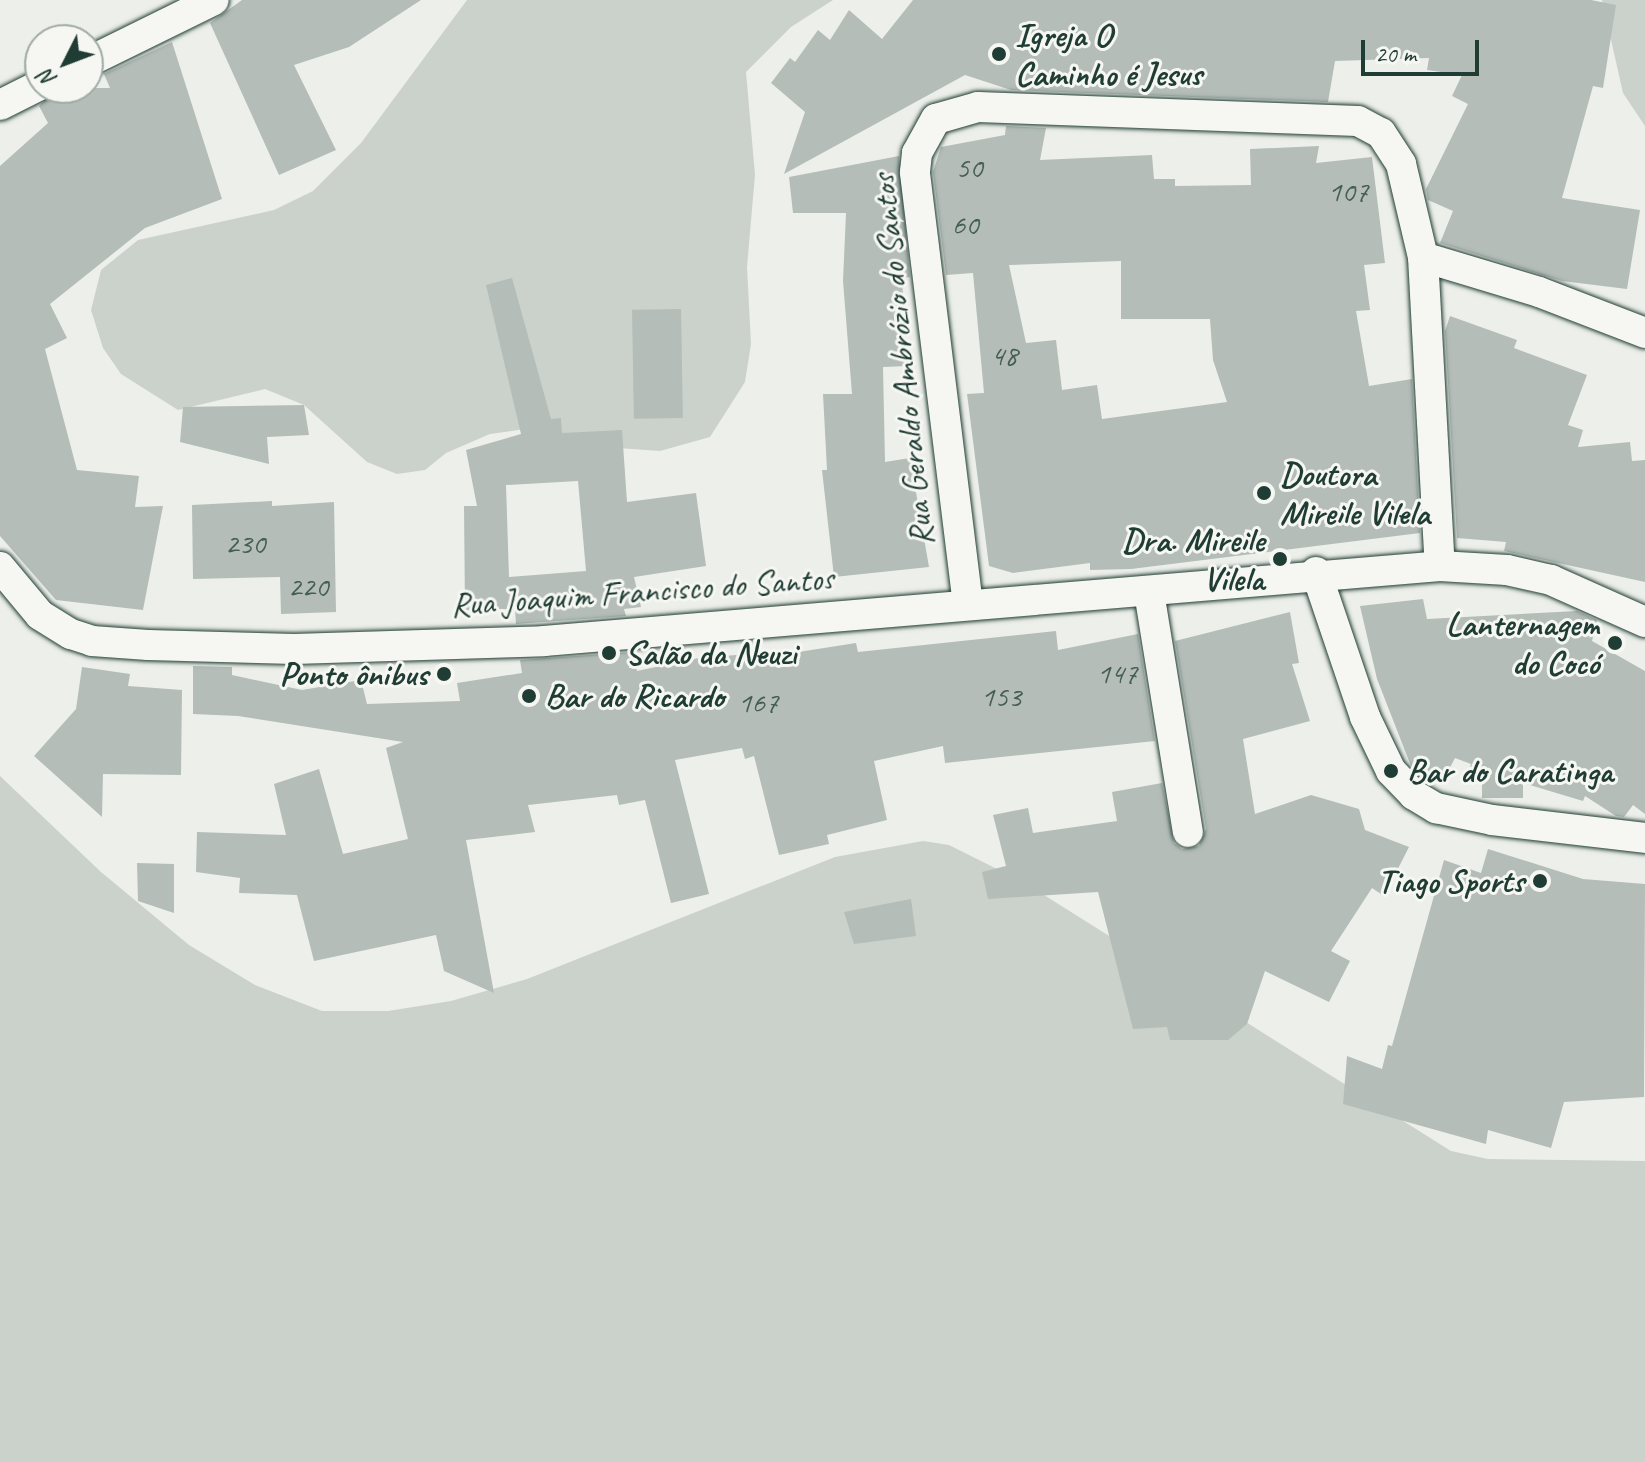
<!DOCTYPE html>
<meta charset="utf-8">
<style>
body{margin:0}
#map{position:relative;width:1645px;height:1462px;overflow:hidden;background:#edefea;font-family:Caveat,sans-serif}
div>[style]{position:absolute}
.green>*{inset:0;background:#cbd2cc}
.building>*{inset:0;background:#b4bdb8;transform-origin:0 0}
.roads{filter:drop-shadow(0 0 2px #1f3d34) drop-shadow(0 0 2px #1f3d34)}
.minor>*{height:30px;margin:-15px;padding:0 15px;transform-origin:15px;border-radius:15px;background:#f6f6f2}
.dots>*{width:22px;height:22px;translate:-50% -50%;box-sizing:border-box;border:4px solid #f6f6f2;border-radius:50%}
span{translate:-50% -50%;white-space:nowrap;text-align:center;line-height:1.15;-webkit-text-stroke:6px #f6f6f2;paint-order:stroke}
.number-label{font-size:30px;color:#445d55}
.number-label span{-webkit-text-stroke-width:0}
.poi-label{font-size:34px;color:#1f3d34;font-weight:700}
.left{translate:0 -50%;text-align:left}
.right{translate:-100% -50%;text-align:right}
.street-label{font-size:34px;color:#1f3d34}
.north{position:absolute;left:24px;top:24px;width:80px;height:80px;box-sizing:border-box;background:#f6f6f2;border:2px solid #a0aca6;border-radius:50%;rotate:228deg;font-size:22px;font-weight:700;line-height:32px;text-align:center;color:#1f3d34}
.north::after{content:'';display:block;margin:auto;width:28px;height:36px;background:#1f3d34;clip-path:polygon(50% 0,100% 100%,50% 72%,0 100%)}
.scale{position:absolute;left:1361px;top:40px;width:118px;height:36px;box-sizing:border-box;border:4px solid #1f3d34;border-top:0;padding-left:10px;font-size:24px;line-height:28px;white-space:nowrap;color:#1f3d34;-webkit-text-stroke:6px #f6f6f2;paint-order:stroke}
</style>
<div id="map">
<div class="green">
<i style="clip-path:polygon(467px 0,833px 0,791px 27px,746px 72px,755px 175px,747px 267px,751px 344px,745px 382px,710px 437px,660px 451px,604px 447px,539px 427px,490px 434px,446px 453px,425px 470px,397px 474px,367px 462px,304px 405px,265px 389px,178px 410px,121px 374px,103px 348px,91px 310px,101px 270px,138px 240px,274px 210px,313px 191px,361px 143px)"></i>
<i style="clip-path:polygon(1602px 0,1645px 0,1645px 126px,1623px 93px)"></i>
<i style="clip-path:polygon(0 776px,101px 872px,189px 945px,255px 985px,322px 1011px,388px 1011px,451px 1001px,527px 979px,835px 857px,923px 841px,949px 845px,1025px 883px,1451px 1151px,1488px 1159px,1645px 1161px,1645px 1462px,0 1462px)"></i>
</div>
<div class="building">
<i style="clip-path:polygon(242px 0,421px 0,349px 47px,294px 65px,336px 150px,279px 175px,210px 23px)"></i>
<i style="clip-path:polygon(913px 0,1591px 0,1616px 5px,1603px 88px,1593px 86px,1562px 198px,1640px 210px,1627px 289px,1562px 281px,1440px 243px,1453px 211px,1428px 200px,1426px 189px,1468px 104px,1452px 96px,1462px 75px,1427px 70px,1429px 58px,1335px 61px,1328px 102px,1011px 90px,965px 75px,784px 174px,805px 112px,771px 83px,790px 58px,795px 62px,818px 30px,830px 40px,849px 10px,882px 39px)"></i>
<i style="clip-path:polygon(172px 42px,222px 199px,145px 228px,50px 304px,67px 338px,45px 349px,77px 470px,139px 476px,135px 507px,163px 506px,143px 610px,56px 600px,0 536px,0 166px,48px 123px,39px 106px,57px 88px,110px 88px,104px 74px)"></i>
<i style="clip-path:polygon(evenodd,1006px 126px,1046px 128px,1040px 160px,1152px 155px,1154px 179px,1175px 179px,1175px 186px,1251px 185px,1250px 149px,1319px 146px,1316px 163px,1372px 157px,1385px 263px,1364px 265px,1370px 310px,1356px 311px,1369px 386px,1412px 379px,1420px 533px,1131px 569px,1090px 570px,1090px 563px,1013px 573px,989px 566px,967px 394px,984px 393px,973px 273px,946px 275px,933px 172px,941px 147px,1005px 135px,1006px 126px,1121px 261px,1121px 319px,1210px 319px,1213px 360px,1227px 402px,1102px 419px,1097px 385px,1062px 390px,1056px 340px,1026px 343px,1009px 265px,1121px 261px)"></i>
<i style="clip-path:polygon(899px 156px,910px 277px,902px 278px,907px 366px,883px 367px,885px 462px,910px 458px,929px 567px,834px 577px,822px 470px,827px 470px,823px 394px,852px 394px,843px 281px,846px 213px,793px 213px,789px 177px)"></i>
<i style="clip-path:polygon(evenodd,512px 278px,551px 419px,561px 418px,562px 433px,622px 430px,627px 502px,696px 493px,706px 566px,634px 577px,641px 607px,624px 609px,626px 616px,516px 624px,515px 609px,465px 610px,464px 506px,477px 506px,466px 450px,521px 434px,486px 285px,512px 278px,578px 481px,586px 571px,509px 577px,506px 485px,578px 481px)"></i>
<i style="left:681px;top:309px;width:109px;height:49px;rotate:89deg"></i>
<i style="clip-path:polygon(1450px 316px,1517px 340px,1514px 348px,1587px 375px,1568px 425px,1583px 430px,1578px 447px,1630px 442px,1632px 461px,1645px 460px,1645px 582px,1504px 551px,1506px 542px,1457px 538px,1445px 331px)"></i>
<i style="clip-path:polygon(304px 405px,309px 435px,267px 437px,269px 464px,180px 442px,183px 407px)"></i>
<i style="clip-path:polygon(272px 501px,272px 506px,334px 502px,336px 612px,281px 614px,280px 577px,193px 579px,192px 505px)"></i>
<i style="clip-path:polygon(1423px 599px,1427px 619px,1577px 611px,1597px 620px,1592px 641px,1645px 671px,1645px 814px,1633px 805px,1624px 817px,1616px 816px,1585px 796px,1583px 801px,1523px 783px,1523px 798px,1482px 798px,1482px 779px,1467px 778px,1471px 764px,1455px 758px,1445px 777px,1421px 776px,1411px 766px,1377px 679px,1360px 606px)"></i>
<i style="clip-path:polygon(1290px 612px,1299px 663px,1292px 664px,1310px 721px,1243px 739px,1255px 814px,1311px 795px,1359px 809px,1365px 830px,1409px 847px,1384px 896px,1372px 888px,1331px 951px,1350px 961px,1329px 1002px,1265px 971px,1247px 1024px,1228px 1040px,1170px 1040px,1167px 1027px,1133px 1029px,1098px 892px,988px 899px,982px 872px,1006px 866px,993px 815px,1028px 808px,1033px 833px,1117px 821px,1112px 792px,1162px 783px,1174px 843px,1182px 849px,1199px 846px,1206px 829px,1175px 641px)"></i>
<i style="clip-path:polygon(1056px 631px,1058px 650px,1138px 634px,1155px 741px,945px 763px,943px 746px,874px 761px,887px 820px,827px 835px,829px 844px,779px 855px,754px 756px,745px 759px,742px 748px,675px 760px,709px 894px,671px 903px,645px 800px,619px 805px,617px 795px,528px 805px,535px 832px,466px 840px,494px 993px,444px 971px,436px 935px,314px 961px,297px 895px,239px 893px,240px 878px,196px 872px,197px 832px,286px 835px,274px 784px,319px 769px,343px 854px,408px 839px,386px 748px,403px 742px,238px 716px,193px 714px,193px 666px,232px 667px,232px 675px,302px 690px,361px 680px,367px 704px,460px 701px,457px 683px,522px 673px,520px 660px,633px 652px,637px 671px,699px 658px,772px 652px,773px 656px,856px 643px,858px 652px)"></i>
<i style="clip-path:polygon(82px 667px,130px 674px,128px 686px,182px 690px,181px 775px,103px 774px,102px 817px,34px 756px,76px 709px)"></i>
<i style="clip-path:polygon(1488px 849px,1583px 879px,1645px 884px,1644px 1097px,1564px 1102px,1551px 1148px,1488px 1130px,1486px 1144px,1343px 1104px,1347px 1056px,1382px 1069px,1388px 1045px,1392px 1046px,1444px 860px,1481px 873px)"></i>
<i style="clip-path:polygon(137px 863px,174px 864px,174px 913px,138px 901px)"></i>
<i style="clip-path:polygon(911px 899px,916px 936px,854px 944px,844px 912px)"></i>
</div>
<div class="roads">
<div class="minor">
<i style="left:88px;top:62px;width:140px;rotate:-26.2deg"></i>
<i style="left:0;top:105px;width:45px;rotate:-26.6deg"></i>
<i style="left:1423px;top:257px;width:121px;rotate:16.8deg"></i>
<i style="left:1539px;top:292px;width:114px;rotate:21.1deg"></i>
<i style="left:0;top:567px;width:62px;rotate:50.2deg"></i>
<i style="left:40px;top:615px;width:36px;rotate:32deg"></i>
<i style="left:71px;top:634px;width:22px;rotate:18deg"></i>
<i style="left:92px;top:641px;width:56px;rotate:4.1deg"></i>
<i style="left:148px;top:645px;width:146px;rotate:1.6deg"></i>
<i style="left:294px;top:649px;width:250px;rotate:-1.8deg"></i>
<i style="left:544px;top:641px;width:899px;rotate:-4.78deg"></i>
<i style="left:1440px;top:566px;width:67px;rotate:3.4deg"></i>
<i style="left:1507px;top:570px;width:45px;rotate:12.8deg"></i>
<i style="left:1551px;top:580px;width:103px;rotate:24.1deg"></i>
<i style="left:1316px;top:572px;width:153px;rotate:71.3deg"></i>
<i style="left:1365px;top:717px;width:60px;rotate:64.3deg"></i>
<i style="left:1391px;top:771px;width:33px;rotate:46deg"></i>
<i style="left:1414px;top:795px;width:26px;rotate:31deg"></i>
<i style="left:1436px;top:808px;width:57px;rotate:12.1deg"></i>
<i style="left:1492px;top:820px;width:154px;rotate:6.7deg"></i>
<i style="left:1149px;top:592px;width:243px;rotate:80.8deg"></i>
<i style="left:968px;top:605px;width:436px;rotate:-97deg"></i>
<i style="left:915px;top:172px;width:19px;rotate:-84deg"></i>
<i style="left:917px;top:153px;width:39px;rotate:-61deg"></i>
<i style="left:936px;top:119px;width:44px;rotate:-15.9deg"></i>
<i style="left:978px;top:107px;width:380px;rotate:2.1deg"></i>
<i style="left:1358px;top:121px;width:26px;rotate:28deg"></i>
<i style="left:1381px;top:133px;width:37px;rotate:57deg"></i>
<i style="left:1401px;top:164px;width:96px;rotate:76.7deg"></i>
<i style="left:1423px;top:257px;width:309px;rotate:86.9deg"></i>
</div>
</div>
<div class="dots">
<i style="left:999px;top:54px;background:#1f3d34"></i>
<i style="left:1264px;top:493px;background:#1f3d34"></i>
<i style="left:1280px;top:559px;background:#1f3d34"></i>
<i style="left:1615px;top:643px;background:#1f3d34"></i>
<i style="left:609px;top:653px;background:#1f3d34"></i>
<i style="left:444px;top:674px;background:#1f3d34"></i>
<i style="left:529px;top:696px;background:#1f3d34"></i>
<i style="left:1391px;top:771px;background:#1f3d34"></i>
<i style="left:1540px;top:881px;background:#1f3d34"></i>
</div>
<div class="number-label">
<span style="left:969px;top:167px">50</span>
<span style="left:1348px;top:191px">107</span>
<span style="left:965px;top:224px">60</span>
<span style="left:1004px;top:355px">48</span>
<span style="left:245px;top:543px">230</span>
<span style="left:308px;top:586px">220</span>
<span style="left:1117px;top:673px">147</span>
<span style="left:1001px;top:696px">153</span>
<span style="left:758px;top:702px">167</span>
</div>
<div class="poi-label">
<span class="left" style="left:1015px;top:54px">Igreja O<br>Caminho é Jesus</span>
<span class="left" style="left:1280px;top:493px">Doutora<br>Mireile Vilela</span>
<span class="right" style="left:1264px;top:559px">Dra. Mireile<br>Vilela</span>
<span class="right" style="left:1599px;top:643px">Lanternagem<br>do Cocó</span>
<span class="left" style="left:625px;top:653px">Salão da Neuzi</span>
<span class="right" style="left:428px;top:674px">Ponto ônibus</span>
<span class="left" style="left:545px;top:696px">Bar do Ricardo</span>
<span class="left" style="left:1407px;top:771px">Bar do Caratinga</span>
<span class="right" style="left:1524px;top:881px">Tiago Sports</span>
</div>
<div class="street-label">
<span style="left:902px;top:360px;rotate:-96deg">Rua Geraldo Ambrózio do Santos</span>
<span style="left:642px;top:591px;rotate:-4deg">Rua Joaquim Francisco do Santos</span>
</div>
<div class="north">N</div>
<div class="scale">20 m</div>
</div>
